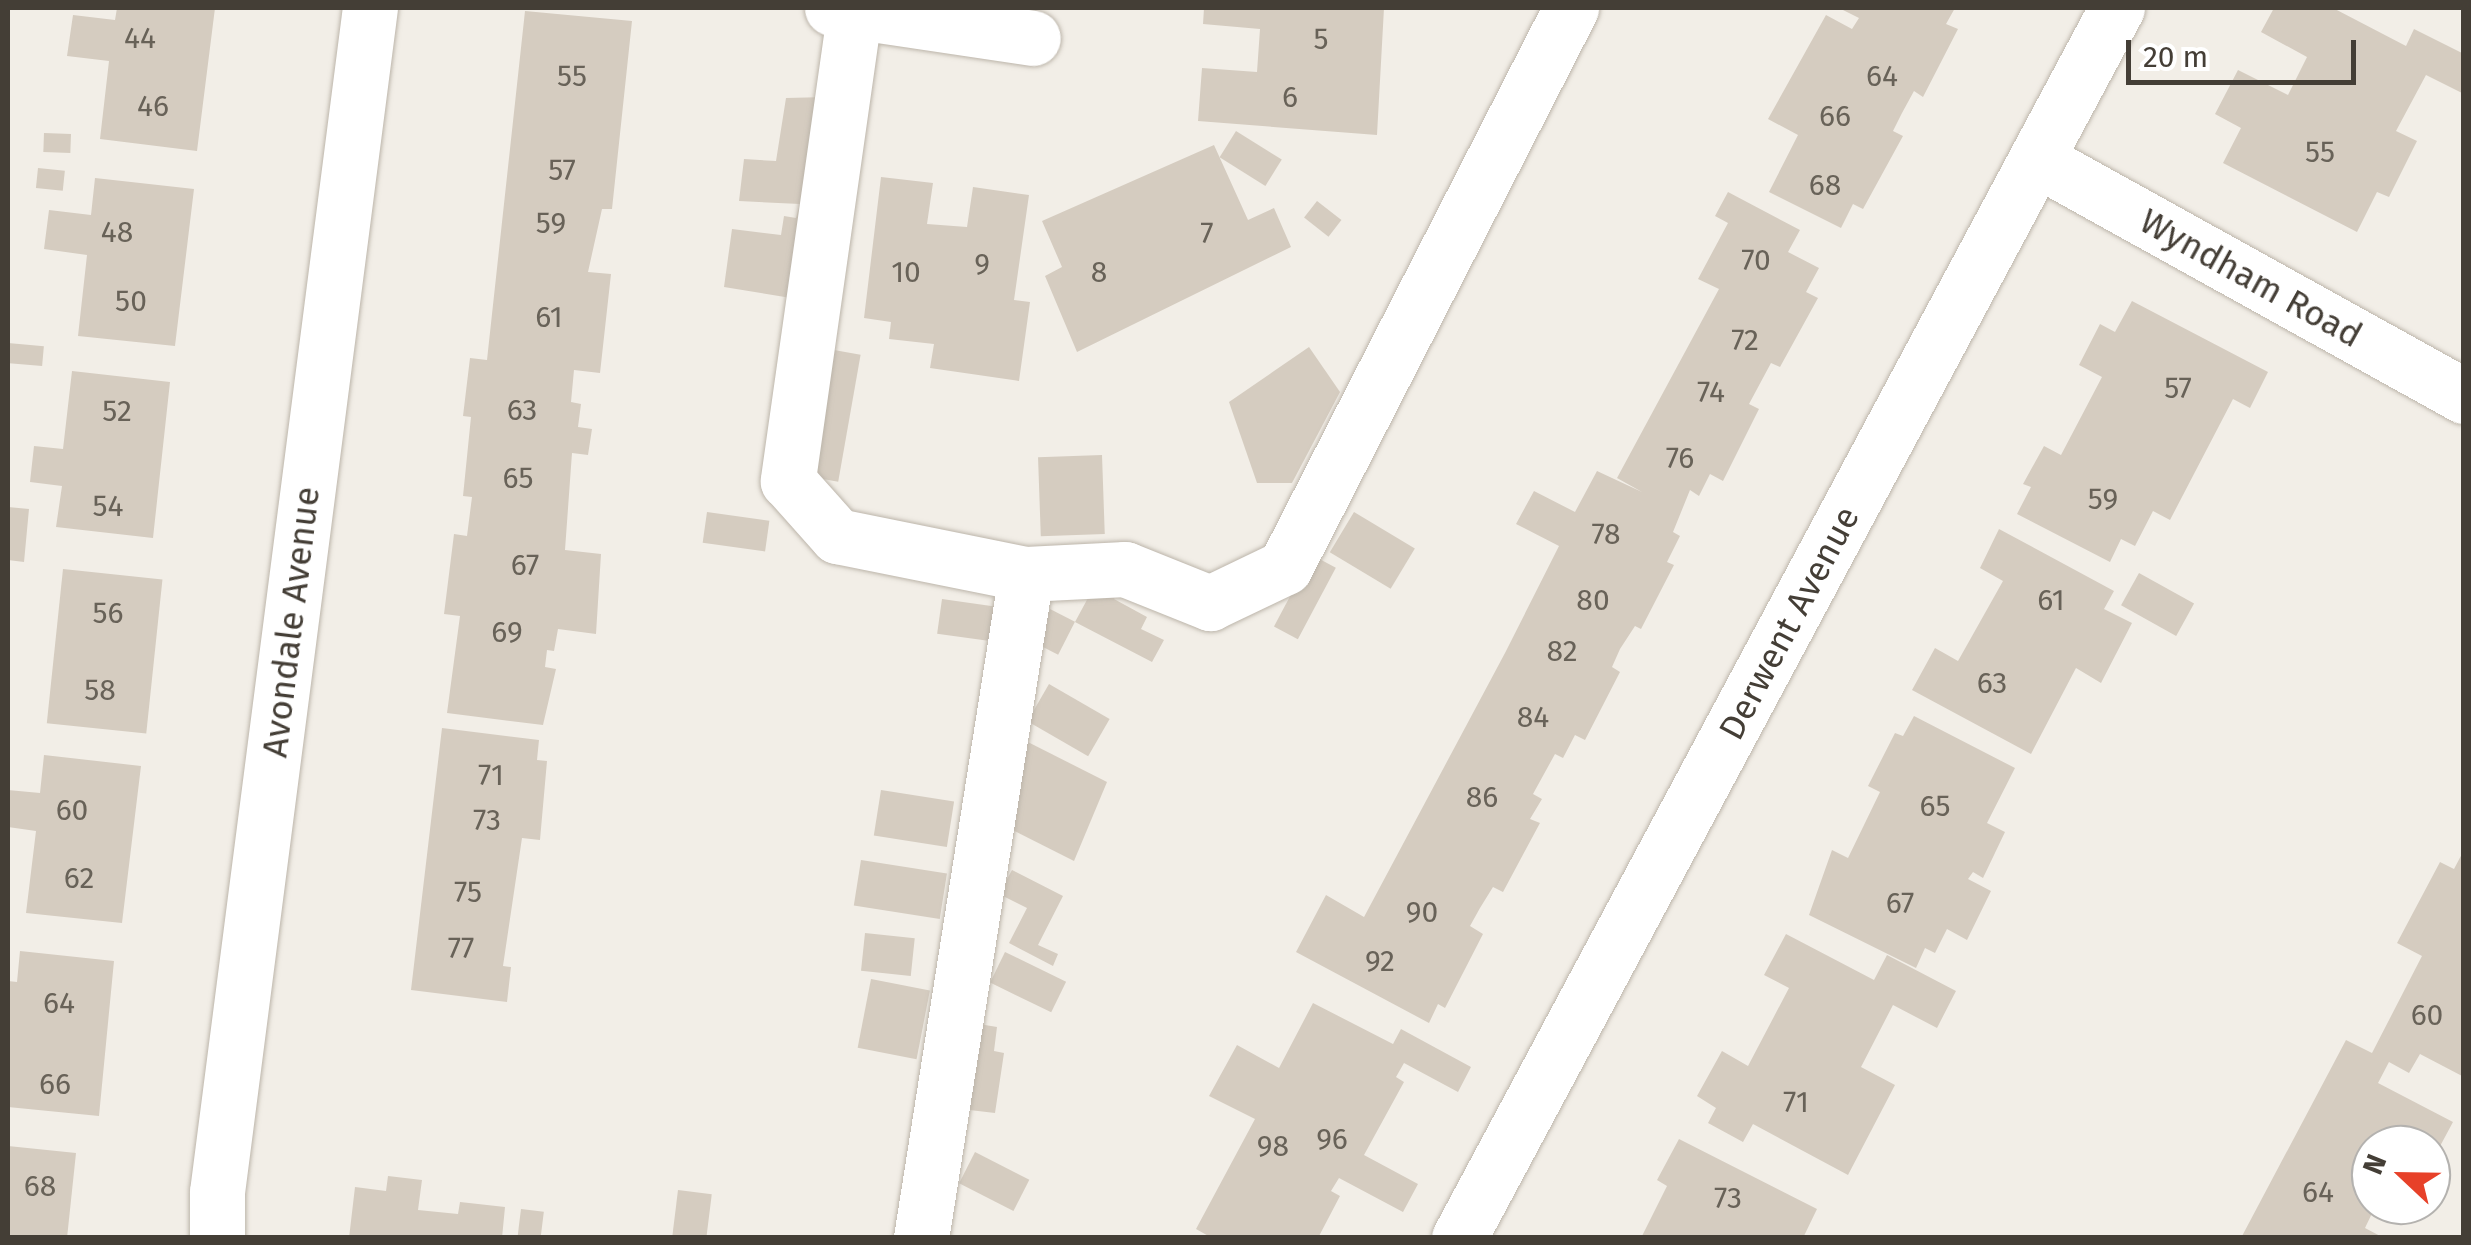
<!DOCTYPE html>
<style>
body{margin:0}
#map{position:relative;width:2471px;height:1245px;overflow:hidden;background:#f2eee7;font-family:"Fira Sans",sans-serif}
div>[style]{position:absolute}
.building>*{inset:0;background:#d5ccc0;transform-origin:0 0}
.roads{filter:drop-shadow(0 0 2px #bcb5aa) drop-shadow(0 0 2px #bcb5aa)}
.minor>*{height:55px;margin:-27.5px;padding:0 27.5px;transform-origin:27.5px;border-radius:27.5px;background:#fff}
span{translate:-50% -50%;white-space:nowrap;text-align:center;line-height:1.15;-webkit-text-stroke:8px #fff;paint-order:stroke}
.number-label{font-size:30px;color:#686258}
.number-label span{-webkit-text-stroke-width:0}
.street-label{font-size:35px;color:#443e36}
.frame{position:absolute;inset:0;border:10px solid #443e36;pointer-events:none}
.north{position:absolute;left:2351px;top:1125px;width:100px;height:100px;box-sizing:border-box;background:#fff;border:2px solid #b4b2af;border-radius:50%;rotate:292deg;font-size:28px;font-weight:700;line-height:40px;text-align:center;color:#443e36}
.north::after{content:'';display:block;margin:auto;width:35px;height:45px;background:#e74129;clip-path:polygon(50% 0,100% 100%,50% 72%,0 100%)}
.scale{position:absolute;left:2126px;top:40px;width:230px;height:45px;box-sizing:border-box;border:5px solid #443e36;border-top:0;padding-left:12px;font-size:30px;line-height:35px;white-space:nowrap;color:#443e36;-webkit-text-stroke:8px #fff;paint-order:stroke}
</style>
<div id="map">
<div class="building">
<i style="clip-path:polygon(117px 8px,215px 8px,197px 151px,100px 139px,109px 61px,67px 56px,73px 15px,115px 20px)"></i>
<i style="clip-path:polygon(1204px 8px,1384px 8px,1377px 135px,1198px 121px,1202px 68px,1257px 72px,1260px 29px,1203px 24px)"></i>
<i style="clip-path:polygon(1839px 8px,1955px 8px,1946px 24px,1958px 29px,1923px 97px,1914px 91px,1902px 113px,1893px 131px,1903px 136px,1863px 209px,1853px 204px,1841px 228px,1769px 192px,1798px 135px,1768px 119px,1826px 15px,1852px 29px,1859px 18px)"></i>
<i style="clip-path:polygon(2274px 8px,2333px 8px,2406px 46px,2414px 29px,2464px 54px,2464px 94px,2426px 75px,2396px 131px,2417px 141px,2389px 197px,2377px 192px,2357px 232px,2223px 163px,2241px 128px,2215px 114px,2238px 70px,2288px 95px,2307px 57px,2261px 32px)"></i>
<i style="clip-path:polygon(525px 11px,632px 21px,612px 209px,602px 209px,588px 272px,611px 274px,600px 373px,574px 370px,571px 402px,581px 404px,578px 427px,592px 429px,588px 455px,572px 453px,565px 550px,601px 554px,596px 634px,558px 629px,554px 651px,547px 650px,545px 667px,556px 669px,543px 725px,447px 713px,460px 616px,444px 614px,454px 534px,467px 536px,472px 497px,463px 496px,471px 417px,463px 416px,470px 358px,487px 360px)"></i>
<i style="clip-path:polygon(827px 97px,791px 298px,724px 287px,732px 229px,781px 235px,784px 216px,796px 218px,800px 204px,739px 201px,744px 159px,776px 161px,786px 98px)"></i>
<i style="left:1236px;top:131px;width:54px;height:31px;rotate:32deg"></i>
<i style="left:44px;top:133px;width:27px;height:19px;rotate:2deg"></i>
<i style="clip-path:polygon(1214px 145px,1248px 220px,1274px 208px,1291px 247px,1077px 352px,1045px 276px,1062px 267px,1042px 221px)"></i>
<i style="left:38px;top:168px;width:27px;height:20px;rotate:6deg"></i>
<i style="clip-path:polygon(881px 177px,933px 183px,927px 224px,967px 227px,973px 187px,1029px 195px,1014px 300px,1030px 302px,1019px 381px,930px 368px,934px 344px,889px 339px,891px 322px,864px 318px)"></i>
<i style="clip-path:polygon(95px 178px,194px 189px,175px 346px,78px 336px,87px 255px,44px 249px,49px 210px,91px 215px)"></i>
<i style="clip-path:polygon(1728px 192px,1800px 230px,1788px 252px,1819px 268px,1806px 292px,1818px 298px,1780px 367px,1771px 363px,1749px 404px,1759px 409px,1723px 481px,1710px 474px,1699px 496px,1690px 490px,1673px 532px,1680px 536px,1667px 562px,1674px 565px,1641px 629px,1635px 626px,1620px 649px,1612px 667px,1620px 672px,1585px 740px,1575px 735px,1563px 758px,1555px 754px,1533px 794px,1542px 799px,1530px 819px,1540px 823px,1503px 892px,1493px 887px,1480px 908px,1470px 926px,1483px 934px,1445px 1008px,1438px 1004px,1429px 1023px,1296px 952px,1326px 895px,1364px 917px,1505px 653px,1559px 546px,1516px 524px,1534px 491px,1575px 512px,1597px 471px,1642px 492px,1617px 478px,1719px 289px,1698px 279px,1728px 223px,1715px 216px)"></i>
<i style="left:1317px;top:201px;width:31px;height:21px;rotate:38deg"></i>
<i style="clip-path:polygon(2132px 301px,2268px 372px,2250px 408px,2233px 399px,2170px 520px,2153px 511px,2135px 546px,2121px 539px,2110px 562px,2017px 514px,2031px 487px,2023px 484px,2044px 446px,2061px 455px,2102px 377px,2079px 365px,2100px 324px,2115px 332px)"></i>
<i style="left:8px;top:343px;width:36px;height:20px;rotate:5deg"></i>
<i style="clip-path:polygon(1309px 347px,1340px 392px,1292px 483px,1257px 483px,1229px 402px)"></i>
<i style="left:834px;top:350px;width:27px;height:129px;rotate:10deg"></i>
<i style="clip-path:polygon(72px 371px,170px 382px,153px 538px,56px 527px,62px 486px,30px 482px,34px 446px,63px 449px)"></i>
<i style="left:1102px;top:455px;width:79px;height:64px;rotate:88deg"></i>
<i style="clip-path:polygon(8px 507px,29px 509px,24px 562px,8px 560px)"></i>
<i style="left:707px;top:512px;width:63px;height:31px;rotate:8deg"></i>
<i style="left:1354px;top:512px;width:71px;height:47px;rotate:31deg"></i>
<i style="clip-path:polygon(1999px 529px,2114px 591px,2104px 609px,2132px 623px,2101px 683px,2076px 668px,2031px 754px,1912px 690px,1935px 648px,1958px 661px,2003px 581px,1980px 568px)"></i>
<i style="left:1312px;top:555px;width:27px;height:81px;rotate:28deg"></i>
<i style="left:63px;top:569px;width:100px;height:155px;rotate:6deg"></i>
<i style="clip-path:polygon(1102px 572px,1122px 582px,1114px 599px,1147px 617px,1141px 629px,1164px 640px,1152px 662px,1075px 622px)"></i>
<i style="left:2139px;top:573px;width:63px;height:37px;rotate:29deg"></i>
<i style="left:942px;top:599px;width:55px;height:35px;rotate:8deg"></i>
<i style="left:1050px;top:609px;width:28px;height:37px;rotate:27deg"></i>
<i style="left:1049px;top:684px;width:70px;height:43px;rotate:30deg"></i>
<i style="clip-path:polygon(1914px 716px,2015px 768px,1987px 823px,2005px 832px,1983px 878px,1973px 872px,1968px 879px,1991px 891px,1967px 940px,1947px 929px,1935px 953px,1925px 948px,1916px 968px,1809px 915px,1832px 850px,1848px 858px,1880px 792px,1868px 786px,1895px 733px,1903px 736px)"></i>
<i style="clip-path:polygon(442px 728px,539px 740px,537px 760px,547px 761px,540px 840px,522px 838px,503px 966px,511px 967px,507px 1002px,411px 990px)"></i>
<i style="clip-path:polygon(1014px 735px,1107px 782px,1074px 861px,993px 820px)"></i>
<i style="clip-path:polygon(44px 755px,141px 766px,122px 923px,26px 913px,36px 831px,8px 827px,8px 790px,40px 793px)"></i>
<i style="left:881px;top:790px;width:74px;height:46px;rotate:9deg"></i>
<i style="clip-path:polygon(2464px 850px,2464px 1077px,2420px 1054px,2409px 1073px,2389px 1062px,2378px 1083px,2453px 1122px,2431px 1163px,2431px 1145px,2371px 1145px,2376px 1205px,2365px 1228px,2384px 1238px,2241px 1238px,2346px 1040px,2372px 1053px,2422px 956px,2397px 943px,2440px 862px,2454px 869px)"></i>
<i style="left:861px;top:860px;width:87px;height:46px;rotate:9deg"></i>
<i style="clip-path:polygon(1012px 870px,1063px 896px,1038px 945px,1058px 954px,1053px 966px,1009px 943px,1027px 908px,999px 894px)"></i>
<i style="left:865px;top:933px;width:50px;height:38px;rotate:6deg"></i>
<i style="clip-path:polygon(1786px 934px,1874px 980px,1887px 955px,1956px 991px,1937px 1028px,1893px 1005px,1861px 1067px,1895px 1085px,1848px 1175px,1753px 1124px,1743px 1142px,1708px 1123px,1716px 1108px,1697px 1096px,1722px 1051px,1748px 1066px,1789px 988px,1764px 975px)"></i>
<i style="clip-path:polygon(20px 951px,114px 961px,99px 1116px,8px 1107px,8px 981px,17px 982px)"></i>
<i style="left:1005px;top:952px;width:68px;height:34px;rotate:26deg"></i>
<i style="left:871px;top:979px;width:60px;height:70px;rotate:11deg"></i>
<i style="clip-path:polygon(1313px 1003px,1393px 1044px,1401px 1029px,1471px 1067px,1458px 1092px,1404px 1063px,1396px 1077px,1404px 1082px,1364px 1155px,1418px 1184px,1403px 1212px,1339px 1178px,1331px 1191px,1340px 1196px,1318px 1238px,1212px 1238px,1196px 1229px,1255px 1119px,1209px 1096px,1237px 1045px,1279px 1068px)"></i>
<i style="clip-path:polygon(973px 1023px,997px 1027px,994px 1051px,1004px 1053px,995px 1113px,961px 1109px)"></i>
<i style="clip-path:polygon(1679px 1139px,1817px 1209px,1803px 1238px,1641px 1238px,1667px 1186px,1657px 1180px)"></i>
<i style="clip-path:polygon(8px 1146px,76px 1153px,67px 1238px,8px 1238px)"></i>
<i style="left:975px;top:1152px;width:61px;height:35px;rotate:27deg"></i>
<i style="clip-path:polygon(388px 1176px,422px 1180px,418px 1210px,458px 1214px,460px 1202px,505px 1207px,502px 1238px,349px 1238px,355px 1187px,386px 1191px)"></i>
<i style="left:678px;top:1190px;width:34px;height:48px;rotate:7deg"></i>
<i style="left:521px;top:1209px;width:23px;height:29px;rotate:7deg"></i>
</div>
<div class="roads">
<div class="minor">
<i style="left:832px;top:8px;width:203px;rotate:8.5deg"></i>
<i style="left:855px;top:8px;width:478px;rotate:98.1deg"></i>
<i style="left:788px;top:481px;width:74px;rotate:48.3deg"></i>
<i style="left:837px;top:536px;width:193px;rotate:11.4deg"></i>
<i style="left:1026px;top:574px;width:99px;rotate:-2.9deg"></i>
<i style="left:1125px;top:569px;width:92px;rotate:21.8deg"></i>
<i style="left:1210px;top:603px;width:83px;rotate:-25.6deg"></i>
<i style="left:1285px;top:567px;width:628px;rotate:-62.9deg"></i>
<i style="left:2038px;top:160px;width:487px;rotate:29deg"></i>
<i style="left:217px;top:1238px;width:46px;rotate:-90deg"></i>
<i style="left:217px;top:1192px;width:1194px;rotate:-82.64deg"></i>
<i style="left:921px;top:1238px;width:672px;rotate:-81.01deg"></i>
<i style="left:1459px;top:1238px;width:1395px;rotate:-61.86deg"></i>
</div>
</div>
<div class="number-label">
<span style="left:140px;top:38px">44</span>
<span style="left:1321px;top:39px">5</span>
<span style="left:572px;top:76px">55</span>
<span style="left:1882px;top:76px">64</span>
<span style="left:1290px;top:97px">6</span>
<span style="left:153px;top:106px">46</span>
<span style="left:1835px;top:116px">66</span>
<span style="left:2320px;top:152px">55</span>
<span style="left:562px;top:170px">57</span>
<span style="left:1825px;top:185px">68</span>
<span style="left:551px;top:223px">59</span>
<span style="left:117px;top:232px">48</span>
<span style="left:1207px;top:233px">7</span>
<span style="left:1756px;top:260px">70</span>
<span style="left:982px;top:264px">9</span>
<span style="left:906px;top:272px">10</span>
<span style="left:1099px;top:272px">8</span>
<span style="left:131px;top:301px">50</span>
<span style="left:549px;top:317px">61</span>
<span style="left:1745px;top:340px">72</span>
<span style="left:2178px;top:388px">57</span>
<span style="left:1711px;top:392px">74</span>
<span style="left:522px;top:410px">63</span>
<span style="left:117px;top:411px">52</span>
<span style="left:1680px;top:458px">76</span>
<span style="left:518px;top:478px">65</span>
<span style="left:2103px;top:499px">59</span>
<span style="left:108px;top:506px">54</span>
<span style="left:1606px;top:534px">78</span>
<span style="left:525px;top:565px">67</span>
<span style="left:1593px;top:600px">80</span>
<span style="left:2051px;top:600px">61</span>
<span style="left:108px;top:613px">56</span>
<span style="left:507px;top:632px">69</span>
<span style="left:1562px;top:651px">82</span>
<span style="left:1992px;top:683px">63</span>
<span style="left:100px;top:690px">58</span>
<span style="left:1533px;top:717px">84</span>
<span style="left:491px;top:775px">71</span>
<span style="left:1482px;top:797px">86</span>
<span style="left:1935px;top:806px">65</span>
<span style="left:72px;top:810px">60</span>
<span style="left:487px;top:820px">73</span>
<span style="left:79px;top:878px">62</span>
<span style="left:468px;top:892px">75</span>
<span style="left:1900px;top:903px">67</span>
<span style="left:1422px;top:912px">90</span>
<span style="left:461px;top:948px">77</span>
<span style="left:1380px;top:961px">92</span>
<span style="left:59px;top:1003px">64</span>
<span style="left:2427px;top:1015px">60</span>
<span style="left:55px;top:1084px">66</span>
<span style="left:1796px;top:1102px">71</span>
<span style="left:1332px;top:1139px">96</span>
<span style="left:1273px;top:1146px">98</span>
<span style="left:40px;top:1186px">68</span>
<span style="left:2318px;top:1192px">64</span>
<span style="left:1728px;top:1198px">73</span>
</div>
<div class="street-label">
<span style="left:2251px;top:278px;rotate:29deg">Wyndham Road</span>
<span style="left:291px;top:622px;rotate:-83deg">Avondale Avenue</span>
<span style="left:1789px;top:623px;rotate:-62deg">Derwent Avenue</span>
</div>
<div class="frame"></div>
<div class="north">N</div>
<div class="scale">20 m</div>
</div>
